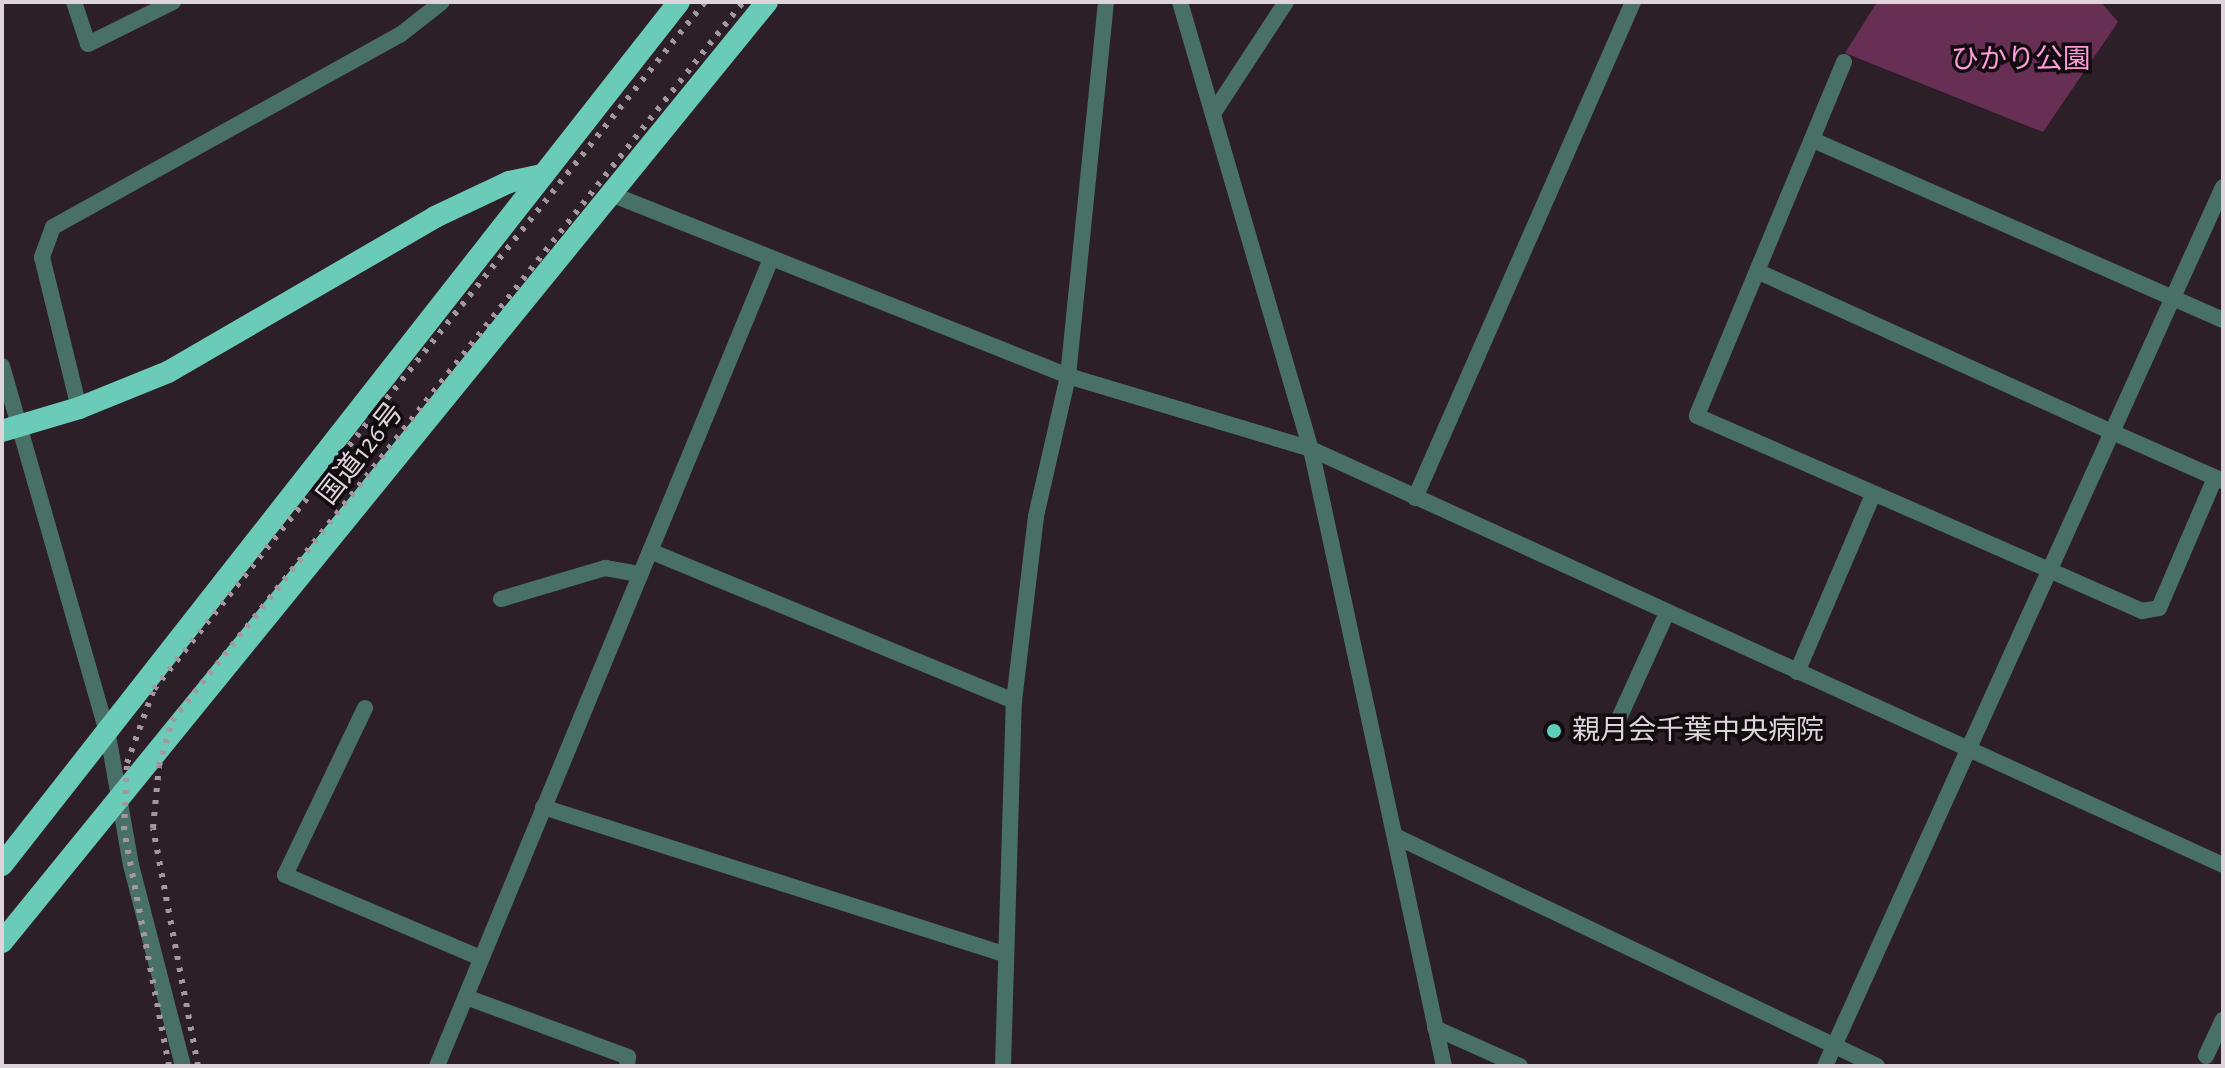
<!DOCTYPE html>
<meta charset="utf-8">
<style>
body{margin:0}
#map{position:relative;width:2225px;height:1068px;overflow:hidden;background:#2d1f28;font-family:"Alegreya Sans","Noto Sans JP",sans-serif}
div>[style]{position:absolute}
.green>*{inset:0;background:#662f53}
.service>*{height:16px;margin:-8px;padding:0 8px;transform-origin:8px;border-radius:8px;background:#487067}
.minor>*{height:16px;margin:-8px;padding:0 8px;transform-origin:8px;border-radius:8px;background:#487067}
.tertiary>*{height:16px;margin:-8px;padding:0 8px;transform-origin:8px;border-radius:8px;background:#487067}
.trunk>*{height:22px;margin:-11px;padding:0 11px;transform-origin:11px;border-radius:11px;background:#6accb8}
.rail>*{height:6px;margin-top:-3px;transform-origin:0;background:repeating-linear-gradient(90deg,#a3989f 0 4px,transparent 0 12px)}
.trunk-bridge>*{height:22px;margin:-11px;padding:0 11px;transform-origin:11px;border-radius:11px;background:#6accb8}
.dots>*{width:22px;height:22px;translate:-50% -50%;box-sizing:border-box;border:4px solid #120b0f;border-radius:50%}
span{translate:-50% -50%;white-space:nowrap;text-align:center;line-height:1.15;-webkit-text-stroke:7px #120b0f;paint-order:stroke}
.park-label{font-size:28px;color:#fb9bd8}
.street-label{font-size:28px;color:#ded5da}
.poi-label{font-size:28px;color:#ded5da}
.left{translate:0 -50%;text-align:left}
.frame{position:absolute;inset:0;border:4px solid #ded5da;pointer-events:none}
</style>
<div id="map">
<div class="green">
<i style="clip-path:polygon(1877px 2px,2101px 2px,2118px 22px,2043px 132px,1845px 53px)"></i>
</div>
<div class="service">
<i style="left:2112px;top:432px;width:121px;rotate:23.8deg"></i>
<i style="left:1415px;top:498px;width:542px;rotate:-66.27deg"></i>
<i style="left:650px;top:551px;width:394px;rotate:22.4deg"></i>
<i style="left:2049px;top:570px;width:102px;rotate:23.8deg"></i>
<i style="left:2142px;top:611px;width:17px;rotate:-10deg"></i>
<i style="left:2159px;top:608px;width:142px;rotate:-66.7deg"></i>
<i style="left:501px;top:599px;width:109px;rotate:-16.6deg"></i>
<i style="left:605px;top:568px;width:36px;rotate:10deg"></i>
<i style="left:365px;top:708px;width:185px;rotate:115.6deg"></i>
<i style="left:285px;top:875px;width:213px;rotate:23deg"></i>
<i style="left:1615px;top:727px;width:125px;rotate:-65.5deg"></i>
<i style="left:543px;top:807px;width:484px;rotate:17.7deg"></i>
<i style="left:466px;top:997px;width:173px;rotate:20.3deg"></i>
<i style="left:628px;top:1057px;width:9px;rotate:96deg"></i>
<i style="left:2206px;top:1056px;width:40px;rotate:-65deg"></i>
<i style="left:437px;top:1066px;width:873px;rotate:-67.52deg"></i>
</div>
<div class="minor">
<i style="left:74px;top:2px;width:44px;rotate:71.6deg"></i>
<i style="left:88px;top:44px;width:95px;rotate:-26.3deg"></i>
<i style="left:1180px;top:2px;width:466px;rotate:73.7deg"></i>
<i style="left:1311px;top:449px;width:631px;rotate:77.84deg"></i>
<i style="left:1844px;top:62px;width:383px;rotate:112.6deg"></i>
<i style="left:1697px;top:416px;width:384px;rotate:23.6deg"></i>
<i style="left:1214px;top:112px;width:131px;rotate:-56.8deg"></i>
<i style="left:1813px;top:140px;width:448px;rotate:23.7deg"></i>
<i style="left:611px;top:194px;width:492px;rotate:21.7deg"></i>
<i style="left:1068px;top:376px;width:254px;rotate:16.7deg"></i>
<i style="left:1759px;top:272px;width:388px;rotate:24.4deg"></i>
<i style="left:79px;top:408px;width:155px;rotate:-103.8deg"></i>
<i style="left:42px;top:257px;width:32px;rotate:-70deg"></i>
<i style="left:53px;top:227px;width:397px;rotate:-29deg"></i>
<i style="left:400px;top:35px;width:53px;rotate:-38.2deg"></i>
<i style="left:1797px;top:672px;width:193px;rotate:-66.8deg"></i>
<i style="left:1395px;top:836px;width:534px;rotate:25.51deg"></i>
<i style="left:1435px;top:1028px;width:93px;rotate:24.1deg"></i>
<i style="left:1003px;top:1066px;width:365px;rotate:-88.3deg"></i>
<i style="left:1014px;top:701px;width:186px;rotate:-83.2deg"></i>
<i style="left:1036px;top:516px;width:144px;rotate:-77.1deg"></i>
<i style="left:1068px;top:376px;width:376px;rotate:-84.2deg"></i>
<i style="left:1825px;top:1066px;width:965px;rotate:-65.64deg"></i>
</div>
<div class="tertiary">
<i style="left:2px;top:366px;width:384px;rotate:74deg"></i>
<i style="left:108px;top:735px;width:132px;rotate:80deg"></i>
<i style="left:131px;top:865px;width:208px;rotate:75.5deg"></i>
<i style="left:1311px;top:449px;width:1002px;rotate:24.52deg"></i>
</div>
<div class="trunk">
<i style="left:79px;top:408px;width:96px;rotate:-22deg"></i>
<i style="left:168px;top:372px;width:309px;rotate:-30.1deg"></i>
<i style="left:435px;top:217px;width:82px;rotate:-25.3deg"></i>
<i style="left:509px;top:182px;width:35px;rotate:-12deg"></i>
<i style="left:2px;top:865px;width:1097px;rotate:-51.89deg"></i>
<i style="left:2px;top:942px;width:1212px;rotate:-50.86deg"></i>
</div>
<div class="rail">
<i style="left:169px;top:1066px;width:240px;rotate:-100.8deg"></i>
<i style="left:124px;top:830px;width:67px;rotate:-87.4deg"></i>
<i style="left:127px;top:763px;width:79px;rotate:-70deg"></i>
<i style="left:154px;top:689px;width:881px;rotate:-51.27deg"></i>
<i style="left:198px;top:1066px;width:242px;rotate:-100.7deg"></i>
<i style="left:153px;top:828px;width:62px;rotate:-84.5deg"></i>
<i style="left:159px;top:766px;width:47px;rotate:-73.9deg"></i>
<i style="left:172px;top:721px;width:918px;rotate:-51.54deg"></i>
</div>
<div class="trunk-bridge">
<i style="left:2px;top:431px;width:80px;rotate:-16.6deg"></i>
</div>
<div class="dots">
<i style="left:1554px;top:731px;background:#5eceb8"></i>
</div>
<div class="park-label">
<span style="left:2021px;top:60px">ひかり公園</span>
</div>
<div class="street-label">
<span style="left:361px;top:454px;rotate:-52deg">国道126号</span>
</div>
<div class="poi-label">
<span class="left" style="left:1572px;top:731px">親月会千葉中央病院</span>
</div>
<div class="frame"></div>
</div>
